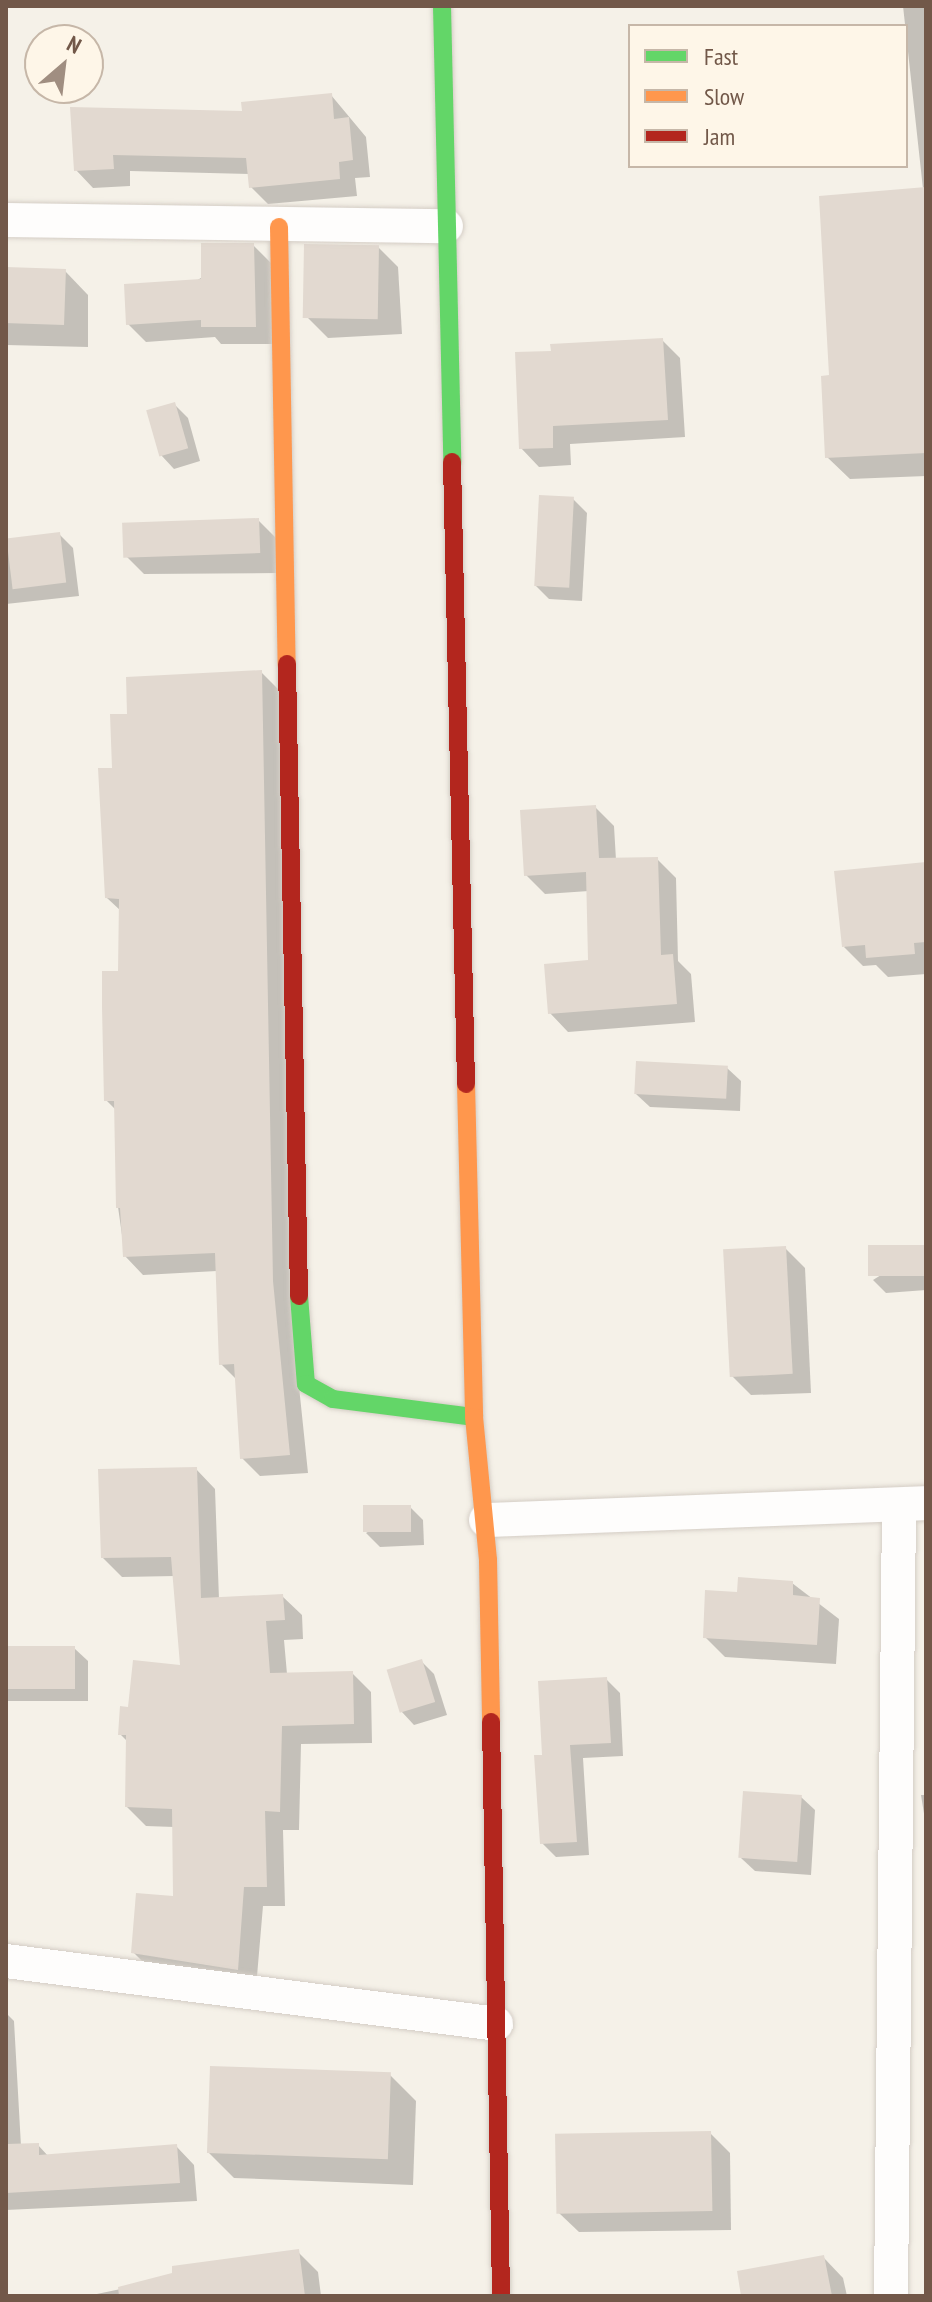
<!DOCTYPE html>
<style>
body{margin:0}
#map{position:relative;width:932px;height:2302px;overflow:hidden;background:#f5f1e8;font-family:"PT Sans Narrow",sans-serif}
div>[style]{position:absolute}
.shadow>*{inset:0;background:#0003}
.building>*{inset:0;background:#e2d9d0;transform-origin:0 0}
.roads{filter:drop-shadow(0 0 2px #d4cdc5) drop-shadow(0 0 2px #d4cdc5)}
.street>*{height:34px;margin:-17px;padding:0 17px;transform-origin:17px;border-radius:17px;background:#fefdfc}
.fast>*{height:18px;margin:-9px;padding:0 9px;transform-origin:9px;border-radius:9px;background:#63d668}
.slow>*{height:18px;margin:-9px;padding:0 9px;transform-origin:9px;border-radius:9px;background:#ff974d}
.jam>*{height:18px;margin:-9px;padding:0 9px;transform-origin:9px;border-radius:9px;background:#b3261e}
span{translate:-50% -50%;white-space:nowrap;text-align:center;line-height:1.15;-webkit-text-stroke:8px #fef6e8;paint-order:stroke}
.frame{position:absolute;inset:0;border:8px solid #725849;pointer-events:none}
.legend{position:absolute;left:628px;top:24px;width:280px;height:144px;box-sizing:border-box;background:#fef6e8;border:2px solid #c6b7a8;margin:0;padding:10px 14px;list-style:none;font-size:24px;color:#725849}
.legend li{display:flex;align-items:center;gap:16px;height:40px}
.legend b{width:40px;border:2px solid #c6b7a8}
.north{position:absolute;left:24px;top:24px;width:80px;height:80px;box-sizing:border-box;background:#fef6e8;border:2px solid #c6b7a8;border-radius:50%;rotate:28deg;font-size:22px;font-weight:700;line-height:32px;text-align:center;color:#725849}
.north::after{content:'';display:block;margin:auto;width:28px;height:36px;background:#a08e81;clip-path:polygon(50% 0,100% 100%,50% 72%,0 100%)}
</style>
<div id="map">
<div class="shadow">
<i style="clip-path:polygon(903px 6px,926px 6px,926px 476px,850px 479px,827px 457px,831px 377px,923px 189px)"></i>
<i style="clip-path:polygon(331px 95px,366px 137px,370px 177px,355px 178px,357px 196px,268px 204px,251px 187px,249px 174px,130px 171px,130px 186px,93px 188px,76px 170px,72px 109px,244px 113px)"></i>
<i style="clip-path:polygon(253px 245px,271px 263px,273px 344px,221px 344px,215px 337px,146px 342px,128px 324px)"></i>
<i style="clip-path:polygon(378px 247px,398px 267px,402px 334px,328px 338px,308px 318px)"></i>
<i style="clip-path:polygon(6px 269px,65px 271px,88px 295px,88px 347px,6px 345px)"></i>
<i style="clip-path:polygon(662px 340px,680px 358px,685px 437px,570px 444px,571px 465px,539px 467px,521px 448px,553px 353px)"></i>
<i style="clip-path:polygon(174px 404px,188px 418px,200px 461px,174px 469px,161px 455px)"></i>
<i style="clip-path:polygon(573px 499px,587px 513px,582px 601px,549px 599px,536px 586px)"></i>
<i style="clip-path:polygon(258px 520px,278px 540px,279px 573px,144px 574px,124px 554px)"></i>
<i style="clip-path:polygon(59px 534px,73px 548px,79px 596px,6px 604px,6px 541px)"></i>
<i style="clip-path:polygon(261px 672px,280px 691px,290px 1300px,308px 1473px,260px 1476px,242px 1458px,237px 1380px,221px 1364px,217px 1271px,143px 1275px,125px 1256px,118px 1207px,117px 1111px,106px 1100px,120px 973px,121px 911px,107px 898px,114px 770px,129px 716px)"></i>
<i style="clip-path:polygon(595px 807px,614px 826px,616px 860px,657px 859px,676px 878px,678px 961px,691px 974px,695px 1022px,568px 1032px,550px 1013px,590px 962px,589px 891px,545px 894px,526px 875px)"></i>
<i style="clip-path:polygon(926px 864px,926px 974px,888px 977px,876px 965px,863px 966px,844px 947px)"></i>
<i style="clip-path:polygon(727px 1068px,741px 1081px,740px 1111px,650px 1107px,636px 1094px)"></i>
<i style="clip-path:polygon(926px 1247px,926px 1290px,886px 1293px,873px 1280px)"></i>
<i style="clip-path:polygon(785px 1248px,805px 1268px,811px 1393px,751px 1395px,731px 1375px)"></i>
<i style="clip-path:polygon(196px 1469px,215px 1489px,219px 1599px,282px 1596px,302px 1615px,303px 1639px,284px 1640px,287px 1674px,352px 1673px,371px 1692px,372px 1743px,301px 1744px,299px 1830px,283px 1830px,285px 1906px,263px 1906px,256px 1988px,153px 1972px,133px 1952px,175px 1899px,174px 1827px,146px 1826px,127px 1807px,128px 1742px,120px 1734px,130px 1709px,182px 1667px,175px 1576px,122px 1577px,103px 1558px)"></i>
<i style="clip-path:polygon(410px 1507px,423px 1520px,424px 1545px,380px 1547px,366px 1533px)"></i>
<i style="clip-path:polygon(792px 1583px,839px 1619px,836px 1664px,725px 1657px,705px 1637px,739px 1594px)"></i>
<i style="clip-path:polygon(6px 1648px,74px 1648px,88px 1661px,88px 1701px,6px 1701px)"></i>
<i style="clip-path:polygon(421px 1661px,434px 1674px,447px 1715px,414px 1725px,401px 1711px)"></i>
<i style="clip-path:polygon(606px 1679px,620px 1693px,623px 1756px,583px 1758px,589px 1855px,556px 1857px,542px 1843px,544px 1757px)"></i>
<i style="clip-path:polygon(921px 1795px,926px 1795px,926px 1826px)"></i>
<i style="clip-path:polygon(801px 1797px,815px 1810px,811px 1875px,755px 1871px,741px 1858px)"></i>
<i style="clip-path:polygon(6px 2013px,14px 2021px,21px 2146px,38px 2145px,49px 2157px,176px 2146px,194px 2165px,197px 2201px,6px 2210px)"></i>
<i style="clip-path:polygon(390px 2075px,416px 2101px,413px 2185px,234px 2178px,209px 2153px)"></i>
<i style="clip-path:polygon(710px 2133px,730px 2153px,731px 2230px,579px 2232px,559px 2213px)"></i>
<i style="clip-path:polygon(298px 2252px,318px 2272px,321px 2296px,92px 2295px)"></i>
<i style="clip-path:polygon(824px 2258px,843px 2278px,847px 2296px,743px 2296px)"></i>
</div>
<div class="building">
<i style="clip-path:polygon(332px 93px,334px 119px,349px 117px,353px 160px,339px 162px,340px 179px,249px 188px,246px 158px,113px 155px,114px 169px,74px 171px,70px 107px,242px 111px,241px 102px)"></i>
<i style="clip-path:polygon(926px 187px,926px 453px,825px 458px,821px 376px,829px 375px,819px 196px)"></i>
<i style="clip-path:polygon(201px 243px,254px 243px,256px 327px,201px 327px,201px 320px,126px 325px,124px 284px,201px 279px)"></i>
<i style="left:304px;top:244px;width:75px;height:74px;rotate:1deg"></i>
<i style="left:6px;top:267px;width:60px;height:56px;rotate:2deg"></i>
<i style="clip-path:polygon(663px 338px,668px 420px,553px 426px,553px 448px,519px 449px,515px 352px,551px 351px,550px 344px)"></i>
<i style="left:175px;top:402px;width:48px;height:30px;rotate:74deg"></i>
<i style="left:539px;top:495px;width:35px;height:91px;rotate:3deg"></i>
<i style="left:259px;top:518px;width:35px;height:137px;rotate:88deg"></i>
<i style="left:60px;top:532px;width:51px;height:54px;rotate:83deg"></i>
<i style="clip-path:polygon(262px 670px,273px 1281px,290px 1455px,240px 1459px,234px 1364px,219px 1365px,215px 1253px,123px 1257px,120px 1208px,116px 1208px,114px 1101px,104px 1101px,102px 1007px,102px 971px,118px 971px,119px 899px,105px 898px,98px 768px,112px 768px,110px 714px,127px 714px,126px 677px)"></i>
<i style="clip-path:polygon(596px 805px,599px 858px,658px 857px,661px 955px,673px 954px,677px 1004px,548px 1014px,544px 964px,588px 960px,586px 872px,524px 876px,520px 810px)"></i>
<i style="clip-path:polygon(926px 862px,926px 942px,914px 943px,915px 954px,866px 958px,865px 945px,842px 947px,834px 871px)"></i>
<i style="left:636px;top:1061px;width:92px;height:33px;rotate:3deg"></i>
<i style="left:926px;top:1245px;width:31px;height:58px;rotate:90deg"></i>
<i style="left:786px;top:1246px;width:128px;height:63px;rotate:87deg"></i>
<i style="clip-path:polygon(197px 1467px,201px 1598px,283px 1594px,285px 1620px,266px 1621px,270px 1673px,353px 1671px,354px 1724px,282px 1726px,280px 1812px,265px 1811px,267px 1887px,244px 1887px,238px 1970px,131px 1953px,136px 1893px,173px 1896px,172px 1809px,125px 1807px,126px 1735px,118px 1735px,120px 1706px,128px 1707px,133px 1660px,180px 1665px,171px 1557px,101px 1558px,98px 1469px)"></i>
<i style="left:411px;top:1505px;width:27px;height:48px;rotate:90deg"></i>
<i style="clip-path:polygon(738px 1577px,793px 1581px,793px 1595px,820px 1598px,817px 1645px,703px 1638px,705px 1590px,737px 1592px)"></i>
<i style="left:6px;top:1646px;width:69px;height:43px"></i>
<i style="left:422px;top:1659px;width:45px;height:37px;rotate:73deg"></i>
<i style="clip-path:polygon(607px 1677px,611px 1743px,570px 1745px,577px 1842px,540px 1844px,534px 1755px,542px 1755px,538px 1681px)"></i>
<i style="left:743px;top:1791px;width:59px;height:67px;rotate:4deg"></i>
<i style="left:210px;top:2066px;width:181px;height:87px;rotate:2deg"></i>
<i style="left:711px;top:2131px;width:80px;height:156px;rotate:89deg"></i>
<i style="clip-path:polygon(39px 2143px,39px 2155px,177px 2144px,180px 2183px,6px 2193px,6px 2144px)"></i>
<i style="clip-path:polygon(299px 2249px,305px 2296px,119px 2296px,118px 2287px,172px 2273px,172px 2266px)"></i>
<i style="clip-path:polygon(824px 2255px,832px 2296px,741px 2296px,737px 2271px)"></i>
</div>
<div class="roads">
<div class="street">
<i style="left:6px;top:220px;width:440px;rotate:0.8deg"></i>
<i style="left:486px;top:1520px;width:440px;rotate:-2.2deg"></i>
<i style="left:6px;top:1961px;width:494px;rotate:7.3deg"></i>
<i style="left:891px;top:2296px;width:790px;rotate:-89.42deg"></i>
</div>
<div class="fast">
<i style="left:442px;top:6px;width:456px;rotate:88.7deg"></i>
<i style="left:299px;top:1296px;width:88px;rotate:85.5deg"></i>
<i style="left:306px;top:1384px;width:31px;rotate:29deg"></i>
<i style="left:333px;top:1399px;width:142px;rotate:7.3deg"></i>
</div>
<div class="slow">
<i style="left:279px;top:227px;width:437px;rotate:89deg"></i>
<i style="left:466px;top:1084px;width:333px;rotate:88.6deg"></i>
<i style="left:474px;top:1417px;width:144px;rotate:84.4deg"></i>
<i style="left:488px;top:1560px;width:162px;rotate:88.9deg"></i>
</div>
<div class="jam">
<i style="left:452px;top:462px;width:622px;rotate:88.71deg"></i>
<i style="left:287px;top:664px;width:632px;rotate:88.91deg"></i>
<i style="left:491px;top:1722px;width:574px;rotate:89deg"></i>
</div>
</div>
<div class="frame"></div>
<ul class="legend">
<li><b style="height:10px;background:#63d668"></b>Fast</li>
<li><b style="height:10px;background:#ff974d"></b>Slow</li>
<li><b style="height:10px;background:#b3261e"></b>Jam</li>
</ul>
<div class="north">N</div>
</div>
